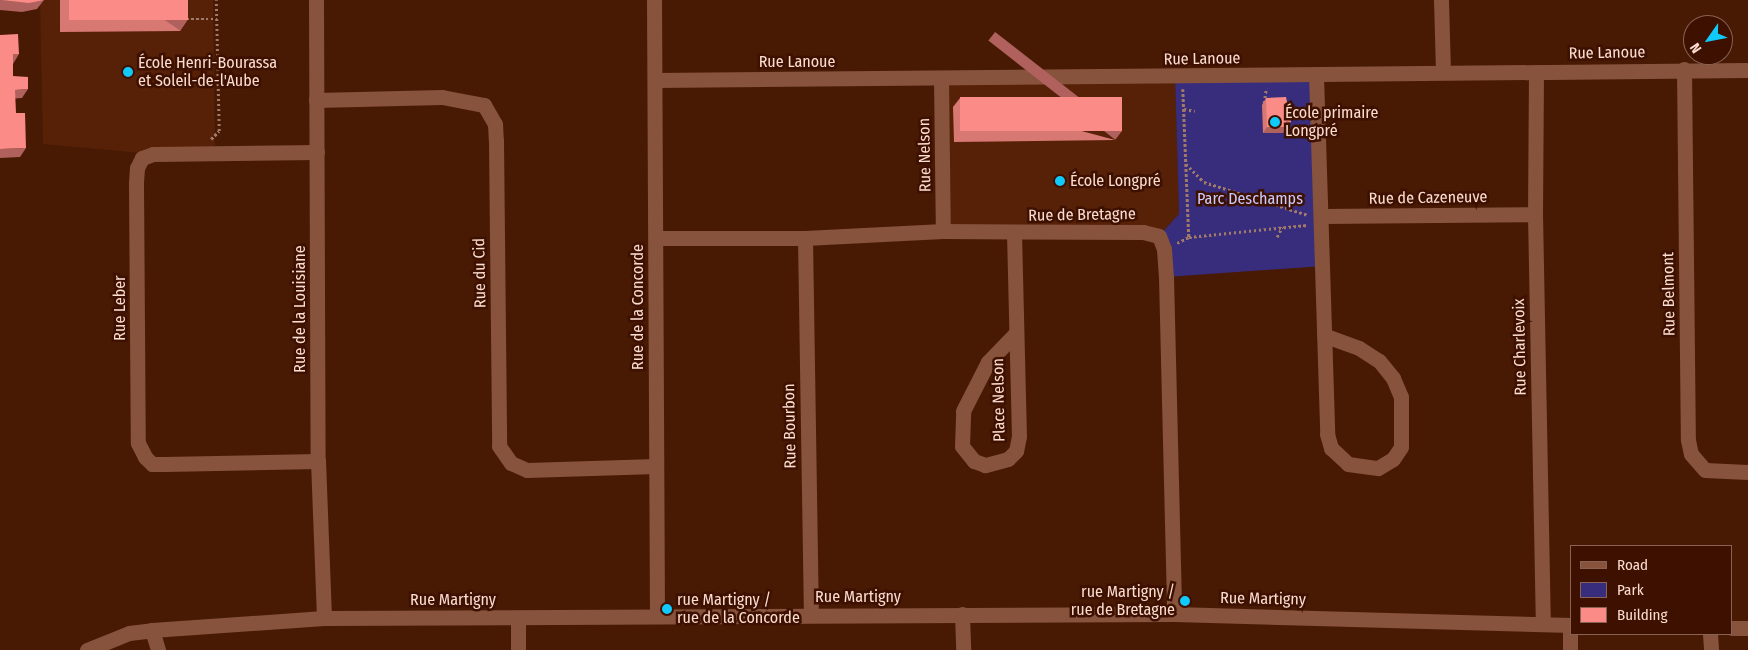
<!DOCTYPE html>
<meta charset="utf-8">
<style>
body{margin:0}
#map{position:relative;width:1748px;height:650px;overflow:hidden;background:#481a04;font-family:"Fira Sans Condensed",sans-serif}
div>[style]{position:absolute}
.built>*{inset:0;background:#572107}
.green>*{inset:0;background:#372d7c}
.path>*{height:2.5px;margin-top:-1.25px;transform-origin:0;background:repeating-linear-gradient(90deg,#a17a69 0 2.5px,transparent 0 5px)}
.minor>*{height:15px;margin:-7.5px;padding:0 7.5px;transform-origin:7.5px;border-radius:7.5px;background:#87533d}
.wall>*{inset:0;background:#d87873}
.shaded-wall>*{inset:0;background:#b0615e;transform-origin:0 0}
.building>*{inset:0;background:#fb8b86;transform-origin:0 0}
.dots>*{width:14px;height:14px;translate:-50% -50%;box-sizing:border-box;border:2px solid #3d1000;border-radius:50%}
span{translate:-50% -50%;white-space:nowrap;text-align:center;line-height:1.15;-webkit-text-stroke:5px #3d1000;paint-order:stroke}
.street-label{font-size:16px;color:#fcddd1}
.poi-label{font-size:16px;color:#fcddd1}
.left{translate:0 -50%;text-align:left}
.right{translate:-100% -50%;text-align:right}
.park-label{font-size:16px;color:#cbccfd}
.legend{position:absolute;left:1570px;top:545px;width:162px;height:90px;box-sizing:border-box;background:#3d1000;border:1px solid #896254;margin:0;padding:6px 9px;list-style:none;font-size:15px;color:#fcddd1}
.legend li{display:flex;align-items:center;gap:10px;height:25px}
.legend b{width:25px;border:1px solid #896254}
.north{position:absolute;left:1683px;top:15px;width:50px;height:50px;box-sizing:border-box;background:#3d1000;border:1px solid #896254;border-radius:50%;rotate:237deg;font-size:14px;font-weight:700;line-height:20px;text-align:center;color:#fcddd1}
.north::after{content:'';display:block;margin:auto;width:18px;height:22px;background:#0fcafa;clip-path:polygon(50% 0,100% 100%,50% 72%,0 100%)}
</style>
<div id="map">
<div class="built">
<i style="clip-path:polygon(40px 0,213px 0,215px 153px,153px 154px,43px 144px)"></i>
<i style="clip-path:polygon(1175px 76px,1179px 214px,1159px 236px,943px 231px,941px 78px)"></i>
</div>
<div class="green">
<i style="clip-path:polygon(1316px 75px,1323px 266px,1166px 277px,1159px 236px,1179px 214px,1175px 76px)"></i>
</div>
<div class="path">
<i style="left:186px;top:19px;width:31px"></i>
<i style="left:1183px;top:89px;width:148px;rotate:87.7deg"></i>
<i style="left:1189px;top:237px;width:119px;rotate:-5.8deg"></i>
<i style="left:1264px;top:103px;width:15px;rotate:-82deg"></i>
<i style="left:1184px;top:109px;width:11px;rotate:10deg"></i>
<i style="left:211px;top:139px;width:11px;rotate:-45deg"></i>
<i style="left:219px;top:131px;width:131px;rotate:-91.3deg"></i>
<i style="left:1186px;top:164px;width:25px;rotate:45deg"></i>
<i style="left:1204px;top:182px;width:109px;rotate:17.6deg"></i>
<i style="left:1277px;top:237px;width:11px;rotate:-63deg"></i>
<i style="left:1177px;top:243px;width:13px;rotate:-27deg"></i>
</div>
<div class="minor">
<i style="left:316px;top:0;width:461px;rotate:89.8deg"></i>
<i style="left:318px;top:461px;width:157px;rotate:87.8deg"></i>
<i style="left:654px;top:0;width:615px;rotate:89.72deg"></i>
<i style="left:1441px;top:0;width:71px;rotate:88.4deg"></i>
<i style="left:1684px;top:69px;width:371px;rotate:89.4deg"></i>
<i style="left:1688px;top:440px;width:14px;rotate:78deg"></i>
<i style="left:1691px;top:454px;width:21px;rotate:49deg"></i>
<i style="left:1705px;top:470px;width:43px;rotate:2.7deg"></i>
<i style="left:1536px;top:72px;width:142px;rotate:90.4deg"></i>
<i style="left:1535px;top:214px;width:408px;rotate:88.9deg"></i>
<i style="left:1316px;top:75px;width:359px;rotate:88.2deg"></i>
<i style="left:1327px;top:434px;width:15px;rotate:74deg"></i>
<i style="left:1331px;top:448px;width:23px;rotate:43deg"></i>
<i style="left:1348px;top:464px;width:30px;rotate:8deg"></i>
<i style="left:1378px;top:468px;width:17px;rotate:-31deg"></i>
<i style="left:1393px;top:459px;width:14px;rotate:-56deg"></i>
<i style="left:1401px;top:447px;width:50px;rotate:-90deg"></i>
<i style="left:1401px;top:397px;width:21px;rotate:-113deg"></i>
<i style="left:1393px;top:378px;width:22px;rotate:-129deg"></i>
<i style="left:1379px;top:361px;width:24px;rotate:-147deg"></i>
<i style="left:1359px;top:348px;width:37px;rotate:-160deg"></i>
<i style="left:941px;top:78px;width:153px;rotate:89.3deg"></i>
<i style="left:656px;top:80px;width:1092px;rotate:-0.52deg"></i>
<i style="left:316px;top:100px;width:126px;rotate:-1.4deg"></i>
<i style="left:442px;top:97px;width:43px;rotate:10.8deg"></i>
<i style="left:484px;top:105px;width:22px;rotate:60deg"></i>
<i style="left:495px;top:124px;width:17px;rotate:87deg"></i>
<i style="left:496px;top:141px;width:305px;rotate:89.4deg"></i>
<i style="left:499px;top:446px;width:21px;rotate:55deg"></i>
<i style="left:511px;top:463px;width:17px;rotate:24deg"></i>
<i style="left:527px;top:470px;width:129px;rotate:-1.8deg"></i>
<i style="left:317px;top:152px;width:164px;rotate:179.3deg"></i>
<i style="left:153px;top:154px;width:12px;rotate:160deg"></i>
<i style="left:142px;top:158px;width:11px;rotate:117deg"></i>
<i style="left:137px;top:168px;width:16px;rotate:94deg"></i>
<i style="left:136px;top:184px;width:259px;rotate:89.6deg"></i>
<i style="left:138px;top:443px;width:16px;rotate:63deg"></i>
<i style="left:145px;top:457px;width:10px;rotate:45deg"></i>
<i style="left:152px;top:464px;width:12px"></i>
<i style="left:164px;top:464px;width:154px;rotate:-1.1deg"></i>
<i style="left:1322px;top:216px;width:213px;rotate:-0.5deg"></i>
<i style="left:1014px;top:233px;width:203px;rotate:88.6deg"></i>
<i style="left:1019px;top:436px;width:15px;rotate:101deg"></i>
<i style="left:1016px;top:451px;width:11px;rotate:135deg"></i>
<i style="left:1008px;top:459px;width:24px;rotate:165deg"></i>
<i style="left:985px;top:465px;width:12px;rotate:-160deg"></i>
<i style="left:974px;top:461px;width:19px;rotate:-129deg"></i>
<i style="left:962px;top:446px;width:35px;rotate:-88deg"></i>
<i style="left:963px;top:411px;width:55px;rotate:-63deg"></i>
<i style="left:988px;top:362px;width:39px;rotate:-46deg"></i>
<i style="left:656px;top:238px;width:149px"></i>
<i style="left:805px;top:238px;width:138px;rotate:-2.9deg"></i>
<i style="left:943px;top:231px;width:200px;rotate:0.3deg"></i>
<i style="left:1143px;top:232px;width:16px;rotate:14deg"></i>
<i style="left:1159px;top:236px;width:14px;rotate:69deg"></i>
<i style="left:1164px;top:249px;width:28px;rotate:86deg"></i>
<i style="left:1166px;top:277px;width:337px;rotate:88.6deg"></i>
<i style="left:805px;top:238px;width:376px;rotate:89.1deg"></i>
<i style="left:962px;top:614px;width:36px;rotate:88deg"></i>
<i style="left:518px;top:618px;width:32px;rotate:90deg"></i>
<i style="left:1732px;top:628px;width:16px"></i>
<i style="left:152px;top:630px;width:21px;rotate:73deg"></i>
<i style="left:1710px;top:634px;width:16px;rotate:86deg"></i>
<i style="left:87px;top:650px;width:45px;rotate:-22deg"></i>
<i style="left:129px;top:633px;width:23px;rotate:-7deg"></i>
<i style="left:152px;top:630px;width:172px;rotate:-4deg"></i>
<i style="left:324px;top:618px;width:850px;rotate:-0.27deg"></i>
<i style="left:1174px;top:614px;width:398px;rotate:1.6deg"></i>
<i style="left:1570px;top:650px;width:25px;rotate:-90deg"></i>
</div>
<div class="wall">
<i style="clip-path:polygon(60px 0,188px 0,188px 19px,180px 31px,60px 32px)"></i>
<i style="clip-path:polygon(960px 98px,1115px 140px,954px 142px,953px 107px)"></i>
<i style="clip-path:polygon(1266px 98px,1291px 122px,1283px 133px,1263px 133px,1262px 105px)"></i>
</div>
<div class="shaded-wall">
<i style="clip-path:polygon(0 0,44px 0,37px 9px,22px 12px,0 10px)"></i>
<i style="left:188px;top:19px;width:14px;height:119px;rotate:124deg"></i>
<i style="clip-path:polygon(13px 54px,19px 54px,13px 64px)"></i>
<i style="clip-path:polygon(28px 89px,22px 98px,8px 99px,15px 90px)"></i>
<i style="clip-path:polygon(1286px 121px,1291px 122px,1283px 133px,1263px 133px,1267px 127px)"></i>
<i style="left:1122px;top:131px;width:11px;height:161px;rotate:128deg"></i>
<i style="clip-path:polygon(26px 148px,20px 157px,0 158px,0 149px)"></i>
</div>
<div class="building">
<i style="clip-path:polygon(2px 0,44px 0,29px 3px)"></i>
<i style="left:69px;top:0;width:119px;height:20px"></i>
<i style="clip-path:polygon(18px 34px,19px 54px,13px 54px,13px 76px,28px 77px,28px 89px,15px 90px,16px 113px,25px 113px,26px 148px,0 149px,0 35px)"></i>
<i style="left:1122px;top:97px;width:34px;height:162px;rotate:90deg"></i>
<i style="clip-path:polygon(1286px 97px,1291px 122px,1286px 121px,1287px 127px,1267px 127px,1266px 98px)"></i>
</div>
<div class="dots">
<i style="left:128px;top:72px;background:#0fcafa"></i>
<i style="left:1275px;top:122px;background:#0fcafa"></i>
<i style="left:1060px;top:181px;background:#0fcafa"></i>
<i style="left:1185px;top:601px;background:#0fcafa"></i>
<i style="left:667px;top:609px;background:#0fcafa"></i>
</div>
<div class="street-label">
<span style="left:1607px;top:53px;rotate:-1deg">Rue Lanoue</span>
<span style="left:1202px;top:59px;rotate:-1deg">Rue Lanoue</span>
<span style="left:797px;top:62px">Rue Lanoue</span>
<span style="left:925px;top:155px;rotate:-91deg">Rue Nelson</span>
<span style="left:1428px;top:198px;rotate:-1deg">Rue de Cazeneuve</span>
<span style="left:1082px;top:215px;rotate:-1deg">Rue de Bretagne</span>
<span style="left:480px;top:273px;rotate:-91deg">Rue du Cid</span>
<span style="left:1669px;top:294px;rotate:-91deg">Rue Belmont</span>
<span style="left:638px;top:307px;rotate:-90deg">Rue de la Concorde</span>
<span style="left:120px;top:308px;rotate:-90deg">Rue Leber</span>
<span style="left:300px;top:309px;rotate:-90deg">Rue de la Louisiane</span>
<span style="left:1520px;top:347px;rotate:-91deg">Rue Charlevoix</span>
<span style="left:999px;top:400px;rotate:-91deg">Place Nelson</span>
<span style="left:790px;top:426px;rotate:-91deg">Rue Bourbon</span>
<span style="left:858px;top:597px">Rue Martigny</span>
<span style="left:1263px;top:599px;rotate:1deg">Rue Martigny</span>
<span style="left:453px;top:600px">Rue Martigny</span>
</div>
<div class="poi-label">
<span class="left" style="left:138px;top:72px">École Henri-Bourassa<br>et Soleil-de-l'Aube</span>
<span class="left" style="left:1285px;top:122px">École primaire<br>Longpré</span>
<span class="left" style="left:1070px;top:181px">École Longpré</span>
<span class="right" style="left:1175px;top:601px">rue Martigny /<br>rue de Bretagne</span>
<span class="left" style="left:677px;top:609px">rue Martigny /<br>rue de la Concorde</span>
</div>
<div class="park-label">
<span style="left:1250px;top:199px">Parc Deschamps</span>
</div>
<ul class="legend">
<li><b style="height:6px;background:#87533d"></b>Road</li>
<li><b style="height:14px;background:#372d7c"></b>Park</li>
<li><b style="height:14px;background:#fb8b86"></b>Building</li>
</ul>
<div class="north">N</div>
</div>
